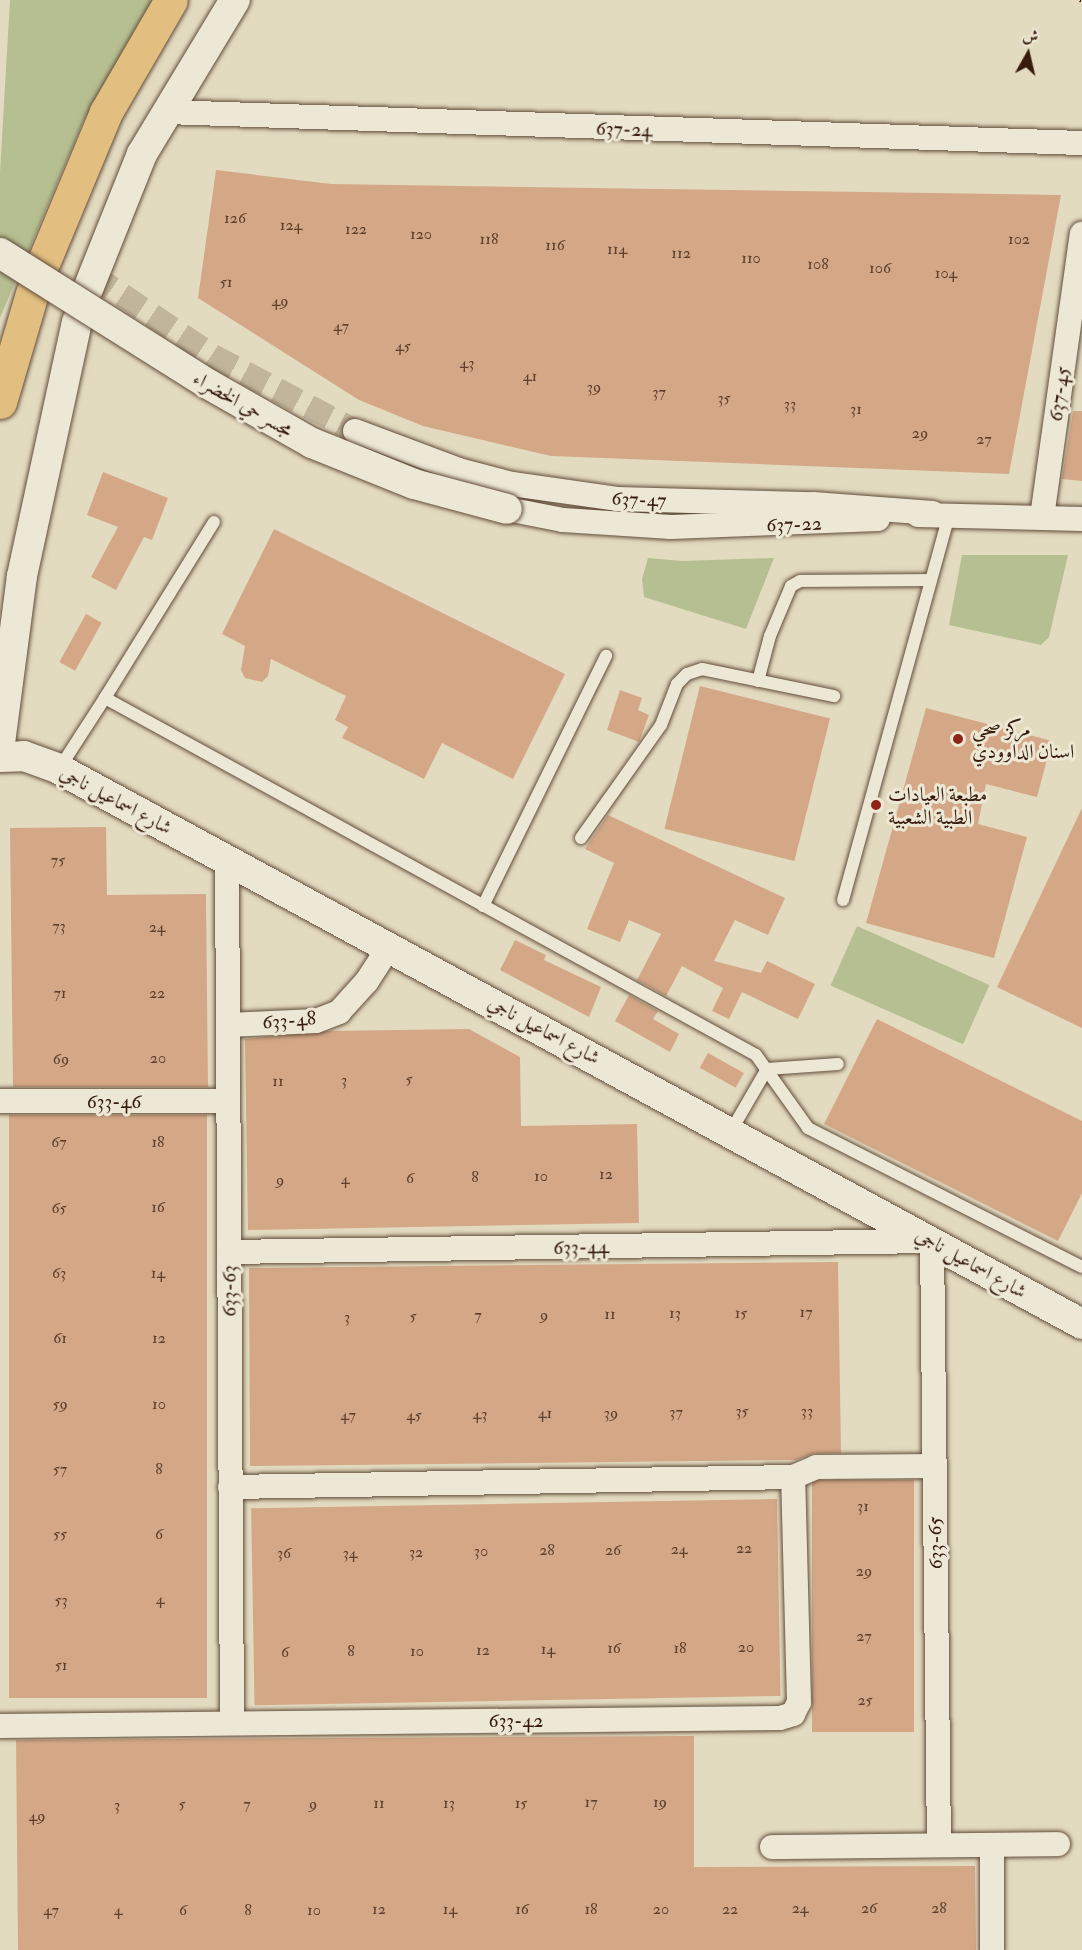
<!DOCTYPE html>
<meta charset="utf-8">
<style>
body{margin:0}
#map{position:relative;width:1082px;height:1950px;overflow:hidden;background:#e3dbc0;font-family:"IM FELL Double Pica",Amiri,serif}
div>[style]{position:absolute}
.green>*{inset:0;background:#b6bf91;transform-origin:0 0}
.building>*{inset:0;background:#d4a887;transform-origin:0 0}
.minor-tunnel>*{height:24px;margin-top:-12px;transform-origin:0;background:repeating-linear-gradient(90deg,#c1b59c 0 24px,transparent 0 36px)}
.path>*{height:4px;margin-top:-2px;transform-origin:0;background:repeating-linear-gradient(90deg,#371c0c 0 1.5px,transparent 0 4.5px)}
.roads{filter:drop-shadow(0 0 2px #624c39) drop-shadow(0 0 2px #624c39)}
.service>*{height:12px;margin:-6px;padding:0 6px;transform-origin:6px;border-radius:6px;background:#ede8d6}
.minor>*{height:24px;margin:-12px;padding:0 12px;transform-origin:12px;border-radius:12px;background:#ede8d6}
.tertiary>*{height:30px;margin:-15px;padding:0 15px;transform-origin:15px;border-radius:15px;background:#ede8d6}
.motorway>*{height:33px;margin:-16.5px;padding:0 16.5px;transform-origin:16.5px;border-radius:16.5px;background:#e2be80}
.bridges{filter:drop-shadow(0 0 2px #624c39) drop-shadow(0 0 2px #624c39)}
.tertiary-bridge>*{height:30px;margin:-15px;padding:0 15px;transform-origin:15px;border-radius:15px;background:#ede8d6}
.dots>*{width:16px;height:16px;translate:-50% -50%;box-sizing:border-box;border:3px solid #ede8d6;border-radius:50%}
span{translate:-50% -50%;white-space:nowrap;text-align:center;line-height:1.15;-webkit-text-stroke:6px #ede8d6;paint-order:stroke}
.number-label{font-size:16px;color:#5e3f2b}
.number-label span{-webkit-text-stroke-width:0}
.street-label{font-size:20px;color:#371c0c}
.poi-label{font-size:20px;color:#371c0c}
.left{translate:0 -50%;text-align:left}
.north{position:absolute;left:998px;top:24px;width:60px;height:60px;-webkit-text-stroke:4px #ede8d6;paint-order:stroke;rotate:8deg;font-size:16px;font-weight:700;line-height:24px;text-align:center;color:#371c0c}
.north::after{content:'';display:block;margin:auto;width:21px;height:27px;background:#371c0c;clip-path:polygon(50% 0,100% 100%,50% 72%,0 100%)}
</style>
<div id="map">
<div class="green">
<i style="clip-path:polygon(10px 0,153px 0,83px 122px,0 318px,0 172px)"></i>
<i style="clip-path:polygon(962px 555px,1068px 555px,1049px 637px,1041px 645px,949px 625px)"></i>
<i style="clip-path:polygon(648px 558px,682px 561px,774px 558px,746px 629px,644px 597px,642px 579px)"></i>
<i style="left:857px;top:926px;width:145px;height:65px;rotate:24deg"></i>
</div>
<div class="building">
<i style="clip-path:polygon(216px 170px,331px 184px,1061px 195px,1009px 474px,551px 456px,423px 426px,359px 400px,198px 298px)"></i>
<i style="clip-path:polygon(1073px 411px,1082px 411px,1082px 481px,1062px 479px)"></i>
<i style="clip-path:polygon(103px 472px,168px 498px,152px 540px,144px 537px,116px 590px,91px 577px,118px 527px,87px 515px)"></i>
<i style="clip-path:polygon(274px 529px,565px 674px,513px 779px,442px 743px,424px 779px,342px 738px,348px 727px,335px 720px,346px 696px,271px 659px,268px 676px,262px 682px,245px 678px,241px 670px,245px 646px,222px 634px)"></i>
<i style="left:86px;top:614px;width:18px;height:55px;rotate:29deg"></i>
<i style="left:700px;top:686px;width:134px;height:147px;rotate:14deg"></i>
<i style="clip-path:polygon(620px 690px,642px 698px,638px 710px,649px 715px,639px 742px,607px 730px)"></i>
<i style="clip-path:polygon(926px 708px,1052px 741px,1037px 797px,986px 784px,978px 824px,1027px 837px,994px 958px,866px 923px)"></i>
<i style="clip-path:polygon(1082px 808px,1082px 1028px,997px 987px)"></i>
<i style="clip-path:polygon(608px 815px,785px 898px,768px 935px,735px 920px,714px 961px,761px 973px,767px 961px,815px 984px,798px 1019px,742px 992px,729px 1019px,712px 1011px,723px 988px,682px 966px,666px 996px,637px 980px,661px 934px,629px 920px,620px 942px,587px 929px,614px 863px,585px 849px)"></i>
<i style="clip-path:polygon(106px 827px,107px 895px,206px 894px,208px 1087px,13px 1087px,10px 828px)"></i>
<i style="clip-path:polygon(515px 940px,546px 955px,544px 960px,601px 987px,589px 1017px,500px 970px)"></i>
<i style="clip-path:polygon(629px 995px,658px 1011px,653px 1019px,679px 1034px,670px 1052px,615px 1021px)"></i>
<i style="clip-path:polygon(877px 1019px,1082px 1121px,1082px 1193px,1058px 1241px,824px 1124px)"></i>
<i style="clip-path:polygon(469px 1029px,520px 1057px,521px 1126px,637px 1124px,639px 1223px,248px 1230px,245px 1039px,328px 1031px)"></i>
<i style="left:708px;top:1053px;width:41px;height:17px;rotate:29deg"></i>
<i style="left:9px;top:1115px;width:198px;height:583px"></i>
<i style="clip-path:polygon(838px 1262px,841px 1453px,815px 1453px,796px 1460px,250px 1466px,249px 1268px)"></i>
<i style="left:914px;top:1480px;width:252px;height:102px;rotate:90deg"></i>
<i style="left:777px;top:1499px;width:197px;height:526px;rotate:89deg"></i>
<i style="clip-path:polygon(694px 1736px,694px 1867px,975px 1866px,976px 1950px,18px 1950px,16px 1740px)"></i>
</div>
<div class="minor-tunnel">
<i style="left:92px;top:275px;width:146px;rotate:33.8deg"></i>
<i style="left:213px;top:356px;width:161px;rotate:27.8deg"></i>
</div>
<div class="path">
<i style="left:1080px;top:0;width:2px;rotate:27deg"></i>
</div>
<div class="roads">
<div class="service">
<i style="left:214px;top:522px;width:207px;rotate:121.8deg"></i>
<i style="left:105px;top:698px;width:742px;rotate:28.74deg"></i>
<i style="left:756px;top:1055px;width:90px;rotate:54.5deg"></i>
<i style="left:808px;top:1128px;width:307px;rotate:26.9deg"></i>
<i style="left:758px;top:681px;width:47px;rotate:-75.1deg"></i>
<i style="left:770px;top:636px;width:54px;rotate:-67.2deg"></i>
<i style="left:791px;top:586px;width:10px;rotate:-29deg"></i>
<i style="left:800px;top:581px;width:131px;rotate:-0.4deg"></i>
<i style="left:59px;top:769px;width:85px;rotate:-57.1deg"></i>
<i style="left:581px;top:838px;width:138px;rotate:-54.7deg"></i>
<i style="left:661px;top:725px;width:44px;rotate:-68.7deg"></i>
<i style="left:677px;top:684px;width:14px;rotate:-45deg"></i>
<i style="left:687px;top:674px;width:16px;rotate:-18deg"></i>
<i style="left:702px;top:669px;width:135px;rotate:11.6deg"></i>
<i style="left:843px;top:900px;width:400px;rotate:-74.6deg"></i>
<i style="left:483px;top:906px;width:279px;rotate:-63.8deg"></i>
<i style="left:731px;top:1131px;width:72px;rotate:-59.9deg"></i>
<i style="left:767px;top:1069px;width:71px;rotate:-4deg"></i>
</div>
<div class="minor">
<i style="left:166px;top:112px;width:917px;rotate:1.94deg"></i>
<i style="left:355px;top:431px;width:111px;rotate:20.6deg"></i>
<i style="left:459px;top:470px;width:55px;rotate:14.8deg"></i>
<i style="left:512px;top:484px;width:106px;rotate:8.1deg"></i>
<i style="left:617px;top:499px;width:196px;rotate:1.5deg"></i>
<i style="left:813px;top:504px;width:120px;rotate:4.3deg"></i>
<i style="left:507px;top:509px;width:57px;rotate:11.1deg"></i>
<i style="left:563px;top:520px;width:108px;rotate:3.7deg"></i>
<i style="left:671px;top:527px;width:207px;rotate:-2.2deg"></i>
<i style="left:918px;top:515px;width:164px;rotate:1.4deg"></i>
<i style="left:1042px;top:517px;width:286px;rotate:-82deg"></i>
<i style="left:227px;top:859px;width:864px;rotate:89.67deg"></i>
<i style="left:228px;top:1025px;width:88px;rotate:-2.6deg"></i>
<i style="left:316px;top:1021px;width:25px;rotate:-21deg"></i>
<i style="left:339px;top:1012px;width:42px;rotate:-47.9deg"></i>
<i style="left:367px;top:981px;width:40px;rotate:-57.1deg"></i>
<i style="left:0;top:1101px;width:228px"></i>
<i style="left:229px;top:1252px;width:703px;rotate:-0.9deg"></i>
<i style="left:932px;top:1241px;width:604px;rotate:89.34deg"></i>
<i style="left:793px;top:1477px;width:25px;rotate:-23deg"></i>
<i style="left:816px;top:1467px;width:119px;rotate:-0.5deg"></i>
<i style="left:0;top:1726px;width:780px;rotate:-0.59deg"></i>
<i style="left:780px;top:1718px;width:14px;rotate:-17deg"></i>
<i style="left:793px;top:1714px;width:13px;rotate:-63deg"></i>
<i style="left:799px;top:1702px;width:225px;rotate:-91.5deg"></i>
<i style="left:793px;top:1477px;width:563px;rotate:178.98deg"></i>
<i style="left:992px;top:1845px;width:105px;rotate:90deg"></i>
<i style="left:772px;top:1847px;width:286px;rotate:-0.6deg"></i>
</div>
<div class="tertiary">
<i style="left:88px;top:289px;width:145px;rotate:-68.2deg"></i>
<i style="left:142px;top:154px;width:180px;rotate:-58.9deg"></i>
<i style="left:0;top:743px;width:168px;rotate:-82.5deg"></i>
<i style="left:22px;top:576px;width:260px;rotate:-77.8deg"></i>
<i style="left:0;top:757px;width:24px;rotate:-2deg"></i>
<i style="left:24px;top:756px;width:37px;rotate:20deg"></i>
<i style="left:59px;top:769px;width:1164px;rotate:28.48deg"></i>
</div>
<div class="motorway">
<i style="left:44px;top:261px;width:161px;rotate:-67.4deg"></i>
<i style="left:106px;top:112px;width:129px;rotate:-59.9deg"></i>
<i style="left:0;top:402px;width:114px;rotate:-73.6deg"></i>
</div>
</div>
<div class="bridges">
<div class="tertiary-bridge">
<i style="left:0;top:253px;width:246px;rotate:32.2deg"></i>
<i style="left:208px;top:384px;width:120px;rotate:29.6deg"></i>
<i style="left:312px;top:443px;width:110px;rotate:21.9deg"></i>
<i style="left:414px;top:484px;width:96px;rotate:15deg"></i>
</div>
</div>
<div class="dots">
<i style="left:958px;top:739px;background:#8f2418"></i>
<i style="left:876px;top:805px;background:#8f2418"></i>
</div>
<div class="number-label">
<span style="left:235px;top:218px">126</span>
<span style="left:291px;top:225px">124</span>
<span style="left:356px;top:229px">122</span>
<span style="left:421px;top:234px">120</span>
<span style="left:489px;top:239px">118</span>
<span style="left:1019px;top:239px">102</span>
<span style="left:555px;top:245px">116</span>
<span style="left:617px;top:249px">114</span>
<span style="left:681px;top:253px">112</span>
<span style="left:751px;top:258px">110</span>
<span style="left:818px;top:264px">108</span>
<span style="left:880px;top:268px">106</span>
<span style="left:946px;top:273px">104</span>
<span style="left:226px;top:282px">51</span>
<span style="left:280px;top:301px">49</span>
<span style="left:341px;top:326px">47</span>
<span style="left:403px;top:346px">45</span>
<span style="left:467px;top:363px">43</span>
<span style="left:530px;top:376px">41</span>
<span style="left:594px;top:387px">39</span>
<span style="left:659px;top:392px">37</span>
<span style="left:724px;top:398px">35</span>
<span style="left:790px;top:404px">33</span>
<span style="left:856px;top:409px">31</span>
<span style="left:920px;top:433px">29</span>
<span style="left:984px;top:439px">27</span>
<span style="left:58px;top:860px">75</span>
<span style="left:59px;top:926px">73</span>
<span style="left:157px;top:927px">24</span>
<span style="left:60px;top:993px">71</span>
<span style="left:157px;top:993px">22</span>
<span style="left:158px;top:1058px">20</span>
<span style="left:61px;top:1059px">69</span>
<span style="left:409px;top:1079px">5</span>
<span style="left:344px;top:1080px">3</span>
<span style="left:278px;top:1081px">11</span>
<span style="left:59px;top:1142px">67</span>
<span style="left:158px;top:1142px">18</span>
<span style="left:606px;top:1174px">12</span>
<span style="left:541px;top:1176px">10</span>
<span style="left:475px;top:1177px">8</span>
<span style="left:410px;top:1178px">6</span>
<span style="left:345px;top:1179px">4</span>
<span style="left:280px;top:1180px">9</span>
<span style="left:158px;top:1207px">16</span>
<span style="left:59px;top:1208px">65</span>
<span style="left:59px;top:1273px">63</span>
<span style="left:158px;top:1273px">14</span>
<span style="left:806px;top:1312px">17</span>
<span style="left:675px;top:1313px">13</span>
<span style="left:741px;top:1313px">15</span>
<span style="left:610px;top:1314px">11</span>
<span style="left:478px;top:1315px">7</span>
<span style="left:544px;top:1315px">9</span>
<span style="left:413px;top:1316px">5</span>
<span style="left:347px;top:1317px">3</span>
<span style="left:60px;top:1338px">61</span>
<span style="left:159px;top:1338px">12</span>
<span style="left:60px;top:1404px">59</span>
<span style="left:159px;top:1404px">10</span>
<span style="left:742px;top:1411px">35</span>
<span style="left:807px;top:1411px">33</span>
<span style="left:676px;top:1412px">37</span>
<span style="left:545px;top:1413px">41</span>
<span style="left:611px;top:1413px">39</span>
<span style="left:480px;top:1414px">43</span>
<span style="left:348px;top:1415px">47</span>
<span style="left:414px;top:1415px">45</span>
<span style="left:60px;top:1469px">57</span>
<span style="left:159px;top:1469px">8</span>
<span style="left:863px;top:1506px">31</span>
<span style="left:60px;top:1534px">55</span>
<span style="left:159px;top:1534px">6</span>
<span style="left:744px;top:1548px">22</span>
<span style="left:679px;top:1549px">24</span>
<span style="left:547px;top:1550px">28</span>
<span style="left:613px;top:1550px">26</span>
<span style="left:481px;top:1551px">30</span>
<span style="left:416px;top:1552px">32</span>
<span style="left:284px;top:1553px">36</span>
<span style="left:350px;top:1553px">34</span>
<span style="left:864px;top:1571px">29</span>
<span style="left:160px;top:1599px">4</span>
<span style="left:61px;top:1600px">53</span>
<span style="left:864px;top:1636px">27</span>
<span style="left:746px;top:1647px">20</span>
<span style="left:614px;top:1648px">16</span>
<span style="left:680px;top:1648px">18</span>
<span style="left:548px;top:1649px">14</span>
<span style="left:483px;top:1650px">12</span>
<span style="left:351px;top:1651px">8</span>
<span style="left:417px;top:1651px">10</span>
<span style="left:285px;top:1652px">6</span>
<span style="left:61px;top:1665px">51</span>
<span style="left:865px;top:1700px">25</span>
<span style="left:591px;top:1802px">17</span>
<span style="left:660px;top:1802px">19</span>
<span style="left:379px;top:1803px">11</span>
<span style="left:449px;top:1803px">13</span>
<span style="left:521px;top:1803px">15</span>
<span style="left:182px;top:1804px">5</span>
<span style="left:247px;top:1804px">7</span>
<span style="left:313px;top:1804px">9</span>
<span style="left:117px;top:1805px">3</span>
<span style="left:37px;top:1816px">49</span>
<span style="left:800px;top:1908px">24</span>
<span style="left:869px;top:1908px">26</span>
<span style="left:939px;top:1908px">28</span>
<span style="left:379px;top:1909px">12</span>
<span style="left:450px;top:1909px">14</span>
<span style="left:522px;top:1909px">16</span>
<span style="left:591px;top:1909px">18</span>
<span style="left:661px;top:1909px">20</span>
<span style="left:730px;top:1909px">22</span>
<span style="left:51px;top:1910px">47</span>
<span style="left:118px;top:1910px">4</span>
<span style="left:183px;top:1910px">6</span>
<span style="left:248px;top:1910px">8</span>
<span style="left:314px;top:1910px">10</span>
</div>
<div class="street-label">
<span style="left:624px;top:129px;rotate:2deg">637-24</span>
<span style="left:1059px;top:394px;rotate:-82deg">637-45</span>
<span style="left:243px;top:404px;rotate:30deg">مجسر حي الخضراء</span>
<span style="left:639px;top:499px;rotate:2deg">637-47</span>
<span style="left:794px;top:524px;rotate:-2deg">637-22</span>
<span style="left:116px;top:800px;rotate:28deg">شارع اسماعيل ناجي</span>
<span style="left:289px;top:1020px;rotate:-5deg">633-48</span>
<span style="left:544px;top:1030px;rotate:28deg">شارع اسماعيل ناجي</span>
<span style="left:114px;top:1101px">633-46</span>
<span style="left:581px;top:1247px;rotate:-1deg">633-44</span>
<span style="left:971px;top:1263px;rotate:29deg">شارع اسماعيل ناجي</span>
<span style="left:229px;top:1291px;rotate:-90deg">633-63</span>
<span style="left:935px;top:1543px;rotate:-91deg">633-65</span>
<span style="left:516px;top:1720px">633-42</span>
</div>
<div class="poi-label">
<span class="left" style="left:972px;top:740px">مركز صحي<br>اسنان الداوودي</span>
<span class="left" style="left:888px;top:806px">مطبعة العيادات<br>الطبية الشعبية</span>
</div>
<div class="north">ش</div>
</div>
